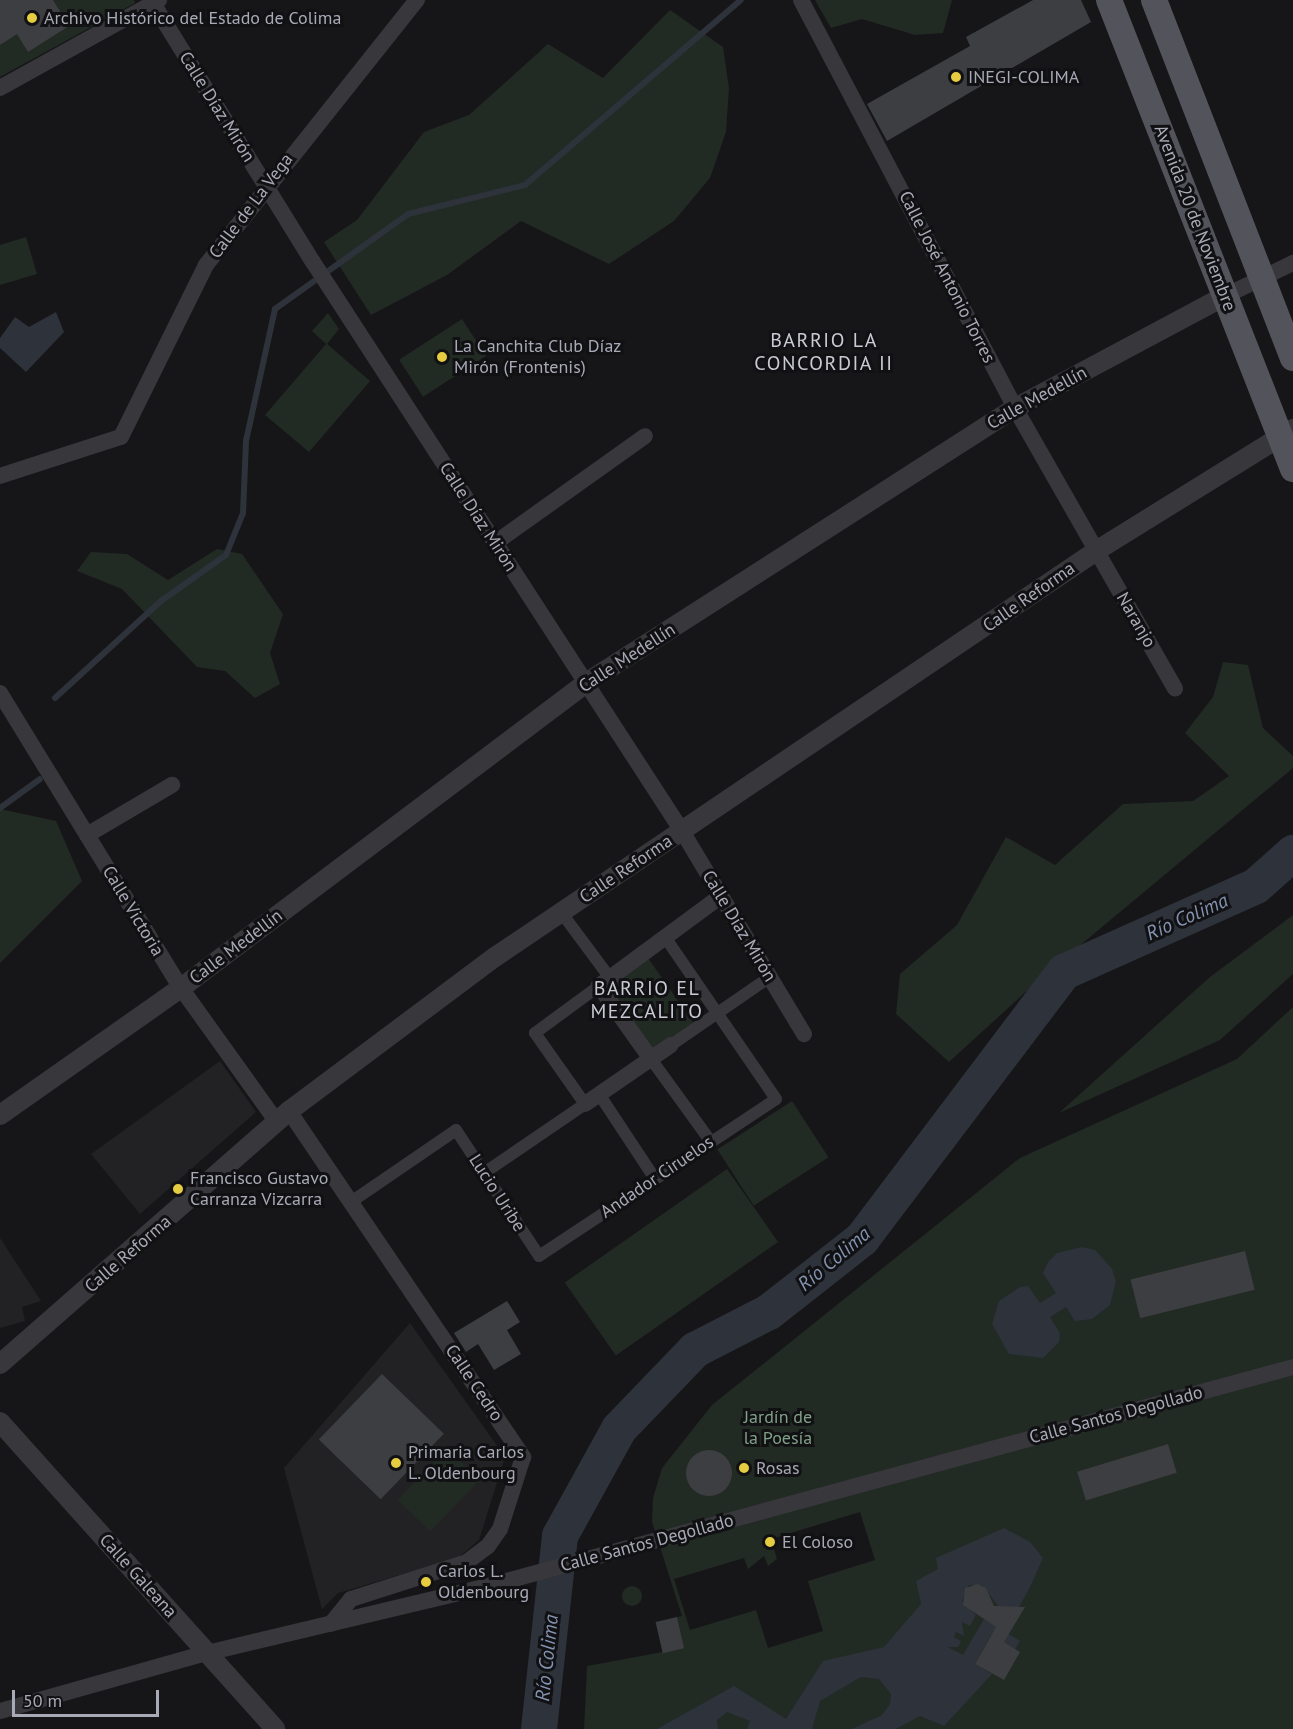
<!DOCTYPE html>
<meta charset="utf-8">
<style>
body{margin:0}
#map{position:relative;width:1293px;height:1729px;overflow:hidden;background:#161618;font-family:"PT Sans",sans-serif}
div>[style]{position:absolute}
.built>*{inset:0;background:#222224}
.green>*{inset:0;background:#222a24;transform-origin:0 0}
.round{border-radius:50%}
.water>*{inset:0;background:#2d323b}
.stream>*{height:6px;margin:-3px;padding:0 3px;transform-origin:3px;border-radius:3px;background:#2d323b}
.river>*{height:36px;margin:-18px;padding:0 18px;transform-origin:18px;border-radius:18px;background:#2d323b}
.building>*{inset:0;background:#3d3e41;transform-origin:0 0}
.pedestrian>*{height:12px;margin:-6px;padding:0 6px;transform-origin:6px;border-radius:6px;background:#37373c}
.minor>*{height:16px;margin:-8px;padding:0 8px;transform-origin:8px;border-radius:8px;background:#37373c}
.tertiary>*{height:20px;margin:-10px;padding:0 10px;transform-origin:10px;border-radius:10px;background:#37373c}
.primary>*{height:26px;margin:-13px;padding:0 13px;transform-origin:13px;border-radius:13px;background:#53545b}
.dots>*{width:16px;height:16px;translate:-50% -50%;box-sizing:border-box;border:3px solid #111113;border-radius:50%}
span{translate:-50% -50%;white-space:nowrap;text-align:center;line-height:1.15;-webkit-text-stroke:6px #111113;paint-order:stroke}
.poi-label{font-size:18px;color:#a9aab7}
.left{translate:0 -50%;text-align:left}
.street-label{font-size:18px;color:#a9aab7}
.park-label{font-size:18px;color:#81a089}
.neighbourhood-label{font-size:20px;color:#c9cad3;letter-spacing:1.5px}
.water-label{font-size:20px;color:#8292af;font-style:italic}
.scale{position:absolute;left:12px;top:1690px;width:147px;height:27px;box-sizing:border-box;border:3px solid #a9aab7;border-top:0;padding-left:8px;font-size:18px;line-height:21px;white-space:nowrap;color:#a9aab7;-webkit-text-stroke:4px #111113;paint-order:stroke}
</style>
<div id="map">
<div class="built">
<i style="clip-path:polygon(220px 1061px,256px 1112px,140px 1214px,91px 1154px)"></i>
<i style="clip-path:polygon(0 1238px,41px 1301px,22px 1307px,25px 1321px,0 1328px)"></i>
<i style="clip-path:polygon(410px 1323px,505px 1457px,479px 1540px,458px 1558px,338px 1593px,322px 1609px,284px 1468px)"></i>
</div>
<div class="green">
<i style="clip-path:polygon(0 0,134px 0,135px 3px,0 77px)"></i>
<i style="clip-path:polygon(815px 0,952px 0,943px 33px,915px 35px,862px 19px,831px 28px)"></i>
<i style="clip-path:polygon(670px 10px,723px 47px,729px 88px,726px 132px,710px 178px,674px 221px,609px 264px,521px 221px,447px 275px,371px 315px,324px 242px,357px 220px,424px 132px,469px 115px,548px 44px,603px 78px)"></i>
<i style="clip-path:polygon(26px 237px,37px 274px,0 285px,0 245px)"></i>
<i style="clip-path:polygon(328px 313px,339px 329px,327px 344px,370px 381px,309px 452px,265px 415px,326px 344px,312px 331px)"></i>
<i style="left:462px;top:319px;width:44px;height:75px;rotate:57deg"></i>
<i style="clip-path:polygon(217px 549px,242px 554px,283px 614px,270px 653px,280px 684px,255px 698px,225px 671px,197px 667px,122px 589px,77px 571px,91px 552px,127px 554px,168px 580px)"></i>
<i style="clip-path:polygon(1223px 662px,1248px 665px,1263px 728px,1293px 756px,1293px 768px,1042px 977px,949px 1062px,896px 1014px,900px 974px,957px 925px,1006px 837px,1055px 865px,1123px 804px,1193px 801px,1229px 776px,1185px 733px,1213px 697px)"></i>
<i style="clip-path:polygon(0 809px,56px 821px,82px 881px,0 963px)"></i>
<i style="clip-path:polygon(1293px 915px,1293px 974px,1220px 1040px,1059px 1113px,1210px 977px)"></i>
<i style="left:648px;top:958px;width:79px;height:50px;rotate:55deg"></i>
<i style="clip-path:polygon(evenodd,1293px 1007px,1293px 1729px,584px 1729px,587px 1666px,684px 1648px,677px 1617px,682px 1616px,652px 1522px,653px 1498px,662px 1468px,712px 1405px,1020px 1158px,1237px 1059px,1293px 1007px,860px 1512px,875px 1560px,808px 1581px,823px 1631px,768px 1648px,756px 1610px,690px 1630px,674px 1579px,744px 1558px,748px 1569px,764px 1556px,768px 1566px,777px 1559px,771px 1539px,860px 1512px)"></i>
<i style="left:792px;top:1101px;width:67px;height:89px;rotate:57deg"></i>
<i style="left:727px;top:1169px;width:89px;height:198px;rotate:55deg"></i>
<i style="left:447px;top:1449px;width:45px;height:71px;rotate:44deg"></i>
<i class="round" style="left:622px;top:1586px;width:20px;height:20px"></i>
</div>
<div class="water">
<i style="clip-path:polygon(56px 312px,64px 332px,26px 372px,0 348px,0 338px,15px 317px,29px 327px)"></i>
<i style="clip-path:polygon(1082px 1247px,1095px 1250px,1112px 1269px,1116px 1281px,1110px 1305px,1092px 1319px,1075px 1321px,1066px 1307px,1050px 1317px,1060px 1333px,1059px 1342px,1043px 1358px,1009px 1354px,992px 1324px,999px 1301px,1020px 1287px,1028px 1286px,1040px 1303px,1056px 1293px,1043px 1273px,1048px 1262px,1057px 1253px)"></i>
<i style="clip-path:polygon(1004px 1528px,1030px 1542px,1043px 1558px,1030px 1587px,1018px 1609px,999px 1607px,982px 1585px,969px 1585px,962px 1601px,976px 1615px,970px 1626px,962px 1622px,964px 1636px,956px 1632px,954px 1637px,961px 1641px,958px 1647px,948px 1647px,963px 1655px,984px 1619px,1020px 1641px,1015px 1649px,991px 1635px,975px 1664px,992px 1674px,944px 1726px,920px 1716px,896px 1729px,852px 1729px,882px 1715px,890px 1704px,891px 1694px,879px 1679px,861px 1677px,820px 1701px,812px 1729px,747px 1729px,750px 1721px,727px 1712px,717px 1720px,718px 1729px,657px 1729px,734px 1686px,786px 1719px,823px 1661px,884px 1647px,921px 1604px,916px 1581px,938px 1569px,936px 1558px)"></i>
</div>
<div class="stream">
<i style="left:55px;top:698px;width:144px;rotate:-42.5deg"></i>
<i style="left:161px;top:601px;width:80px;rotate:-35.3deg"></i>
<i style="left:226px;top:555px;width:45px;rotate:-68deg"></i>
<i style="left:243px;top:513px;width:72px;rotate:-87.6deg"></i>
<i style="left:246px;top:441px;width:135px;rotate:-77.6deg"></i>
<i style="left:275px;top:309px;width:163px;rotate:-35.5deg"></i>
<i style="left:408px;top:214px;width:121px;rotate:-13.9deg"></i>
<i style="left:525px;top:185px;width:284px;rotate:-40.6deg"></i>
<i style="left:0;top:808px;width:49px;rotate:-35.9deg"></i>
</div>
<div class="river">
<i style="left:539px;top:1729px;width:194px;rotate:-83.8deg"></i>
<i style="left:560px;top:1536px;width:122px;rotate:-61.1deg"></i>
<i style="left:619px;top:1429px;width:110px;rotate:-46.1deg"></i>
<i style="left:695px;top:1350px;width:83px;rotate:-27.2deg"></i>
<i style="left:769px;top:1312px;width:118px;rotate:-38.1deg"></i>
<i style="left:862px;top:1239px;width:335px;rotate:-52.9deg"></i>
<i style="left:1064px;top:972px;width:210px;rotate:-24.1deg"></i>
<i style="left:1256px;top:886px;width:50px;rotate:-41.7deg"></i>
</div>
<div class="building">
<i style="clip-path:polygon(0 0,53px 0,69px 26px,28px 52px,17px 34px,0 45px)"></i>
<i style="clip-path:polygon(1033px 0,1081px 0,1091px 22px,887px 141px,867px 104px,970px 46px,966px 37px)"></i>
<i style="left:1245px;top:1251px;width:40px;height:118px;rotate:76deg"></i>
<i style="clip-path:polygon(507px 1301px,520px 1322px,507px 1330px,521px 1354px,494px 1370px,478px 1344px,466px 1352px,454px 1333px)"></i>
<i style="left:382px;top:1374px;width:86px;height:91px;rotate:44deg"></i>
<i style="left:1168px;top:1444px;width:30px;height:95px;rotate:73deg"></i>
<i class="round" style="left:686px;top:1450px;width:46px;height:46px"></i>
<i style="clip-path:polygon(978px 1584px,986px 1588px,994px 1606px,1025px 1607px,1004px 1642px,1020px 1652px,1004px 1680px,975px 1664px,996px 1627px,963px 1605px,965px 1588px)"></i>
<i style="left:677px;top:1617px;width:32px;height:22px;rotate:77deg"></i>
</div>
<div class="pedestrian">
<i style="left:561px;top:912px;width:82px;rotate:53.4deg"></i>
<i style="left:671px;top:1045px;width:120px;rotate:-34.5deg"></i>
<i style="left:651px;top:1059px;width:102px;rotate:54.1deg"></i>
<i style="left:599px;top:1094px;width:102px;rotate:56.6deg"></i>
<i style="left:484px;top:1173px;width:122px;rotate:-34.3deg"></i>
<i style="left:585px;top:1104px;width:87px;rotate:-125.2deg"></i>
<i style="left:535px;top:1033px;width:79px;rotate:-36.3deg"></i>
<i style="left:351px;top:1202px;width:127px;rotate:-34.4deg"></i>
<i style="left:456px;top:1130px;width:151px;rotate:56.6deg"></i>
<i style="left:539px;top:1256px;width:284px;rotate:-33.5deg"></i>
<i style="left:776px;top:1099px;width:196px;rotate:-124.4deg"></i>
</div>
<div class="minor">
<i style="left:151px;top:0;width:308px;rotate:58.3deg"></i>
<i style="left:313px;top:262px;width:678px;rotate:57.04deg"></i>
<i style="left:682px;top:831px;width:237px;rotate:59deg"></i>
<i style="left:801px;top:0;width:461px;rotate:62.3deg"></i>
<i style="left:1015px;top:408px;width:323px;rotate:60.3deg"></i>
<i style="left:0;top:88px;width:182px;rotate:-29deg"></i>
<i style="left:1225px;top:296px;width:76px;rotate:-25.9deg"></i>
<i style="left:0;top:476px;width:127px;rotate:-17.9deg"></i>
<i style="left:121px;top:437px;width:192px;rotate:-63.7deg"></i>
<i style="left:206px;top:265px;width:339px;rotate:-51.5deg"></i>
<i style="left:495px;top:543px;width:184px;rotate:-35.5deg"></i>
<i style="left:0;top:693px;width:346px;rotate:58.5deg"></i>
<i style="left:181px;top:988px;width:165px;rotate:54.4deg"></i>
<i style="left:87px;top:835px;width:99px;rotate:-30.5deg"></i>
<i style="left:651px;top:1059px;width:90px;rotate:-125.5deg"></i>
<i style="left:599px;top:986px;width:152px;rotate:-36.4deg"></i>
<i style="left:585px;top:1104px;width:104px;rotate:-34.5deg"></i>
<i style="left:289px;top:1111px;width:418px;rotate:55.9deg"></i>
<i style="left:523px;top:1457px;width:76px;rotate:107.7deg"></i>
<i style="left:500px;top:1529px;width:21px;rotate:125deg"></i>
<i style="left:488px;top:1546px;width:26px;rotate:143deg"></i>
<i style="left:467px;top:1562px;width:122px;rotate:162.3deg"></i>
<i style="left:351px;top:1599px;width:32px;rotate:129deg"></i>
<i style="left:0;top:1711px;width:215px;rotate:-15.7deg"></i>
<i style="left:207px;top:1653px;width:293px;rotate:-13.4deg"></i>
<i style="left:492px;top:1585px;width:830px;rotate:-15.22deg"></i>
</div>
<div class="tertiary">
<i style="left:0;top:1115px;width:221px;rotate:-35.1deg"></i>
<i style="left:181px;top:988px;width:507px;rotate:-36.98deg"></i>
<i style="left:586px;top:683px;width:510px;rotate:-32.66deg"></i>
<i style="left:1015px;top:408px;width:238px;rotate:-28.1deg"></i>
<i style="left:0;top:1364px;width:384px;rotate:-41.2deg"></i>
<i style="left:289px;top:1111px;width:257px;rotate:-36.8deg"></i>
<i style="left:495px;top:957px;width:725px;rotate:-34.04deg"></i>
<i style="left:1096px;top:551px;width:232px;rotate:-31.8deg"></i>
<i style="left:0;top:1422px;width:412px;rotate:48.1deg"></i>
</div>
<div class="primary">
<i style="left:1109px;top:0;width:504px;rotate:68.58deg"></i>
<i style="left:1154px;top:0;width:384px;rotate:68.8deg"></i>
</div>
<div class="dots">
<i style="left:32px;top:18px;background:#e6cc40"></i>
<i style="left:956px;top:77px;background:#e6cc40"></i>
<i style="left:442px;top:357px;background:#e6cc40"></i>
<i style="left:178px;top:1189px;background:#e6cc40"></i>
<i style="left:396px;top:1463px;background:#e6cc40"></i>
<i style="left:744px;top:1468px;background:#e6cc40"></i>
<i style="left:770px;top:1542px;background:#e6cc40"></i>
<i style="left:426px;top:1582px;background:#e6cc40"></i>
</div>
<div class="poi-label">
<span class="left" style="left:44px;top:18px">Archivo Histórico del Estado de Colima</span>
<span class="left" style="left:968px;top:77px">INEGI-COLIMA</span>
<span class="left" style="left:454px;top:357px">La Canchita Club Díaz<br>Mirón (Frontenis)</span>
<span class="left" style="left:190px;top:1189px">Francisco Gustavo<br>Carranza Vizcarra</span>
<span class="left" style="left:408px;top:1463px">Primaria Carlos<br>L. Oldenbourg</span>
<span class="left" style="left:756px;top:1468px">Rosas</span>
<span class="left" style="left:782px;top:1542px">El Coloso</span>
<span class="left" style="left:438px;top:1582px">Carlos L.<br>Oldenbourg</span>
</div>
<div class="street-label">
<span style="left:217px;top:107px;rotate:58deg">Calle Díaz Mirón</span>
<span style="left:251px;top:206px;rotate:-53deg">Calle de La Vega</span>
<span style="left:1195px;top:218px;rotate:69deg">Avenida 20 de Noviembre</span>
<span style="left:947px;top:277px;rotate:63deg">Calle José Antonio Torres</span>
<span style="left:1037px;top:398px;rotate:-29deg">Calle Medellín</span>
<span style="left:478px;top:517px;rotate:57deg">Calle Díaz Mirón</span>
<span style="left:1029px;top:597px;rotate:-35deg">Calle Reforma</span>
<span style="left:1136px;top:620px;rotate:60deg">Naranjo</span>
<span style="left:627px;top:658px;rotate:-33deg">Calle Medellín</span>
<span style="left:626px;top:869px;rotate:-34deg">Calle Reforma</span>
<span style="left:133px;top:911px;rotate:59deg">Calle Victoria</span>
<span style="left:739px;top:926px;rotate:59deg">Calle Díaz Mirón</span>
<span style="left:236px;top:947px;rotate:-37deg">Calle Medellín</span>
<span style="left:657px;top:1177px;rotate:-34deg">Andador Ciruelos</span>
<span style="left:497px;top:1193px;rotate:57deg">Lucio Uribe</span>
<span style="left:128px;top:1254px;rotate:-41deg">Calle Reforma</span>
<span style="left:474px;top:1383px;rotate:56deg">Calle Cedro</span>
<span style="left:1116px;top:1415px;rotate:-15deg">Calle Santos Degollado</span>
<span style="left:647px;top:1543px;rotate:-15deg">Calle Santos Degollado</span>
<span style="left:138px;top:1576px;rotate:48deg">Calle Galeana</span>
</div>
<div class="park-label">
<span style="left:778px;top:1428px">Jardín de<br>la Poesía</span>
</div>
<div class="neighbourhood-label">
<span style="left:824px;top:352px">BARRIO LA<br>CONCORDIA II</span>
<span style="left:647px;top:1000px">BARRIO EL<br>MEZCALITO</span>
</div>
<div class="water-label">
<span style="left:1187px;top:917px;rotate:-24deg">Río Colima</span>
<span style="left:834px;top:1259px;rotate:-40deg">Río Colima</span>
<span style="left:547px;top:1658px;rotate:-84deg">Río Colima</span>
</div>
<div class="scale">50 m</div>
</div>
